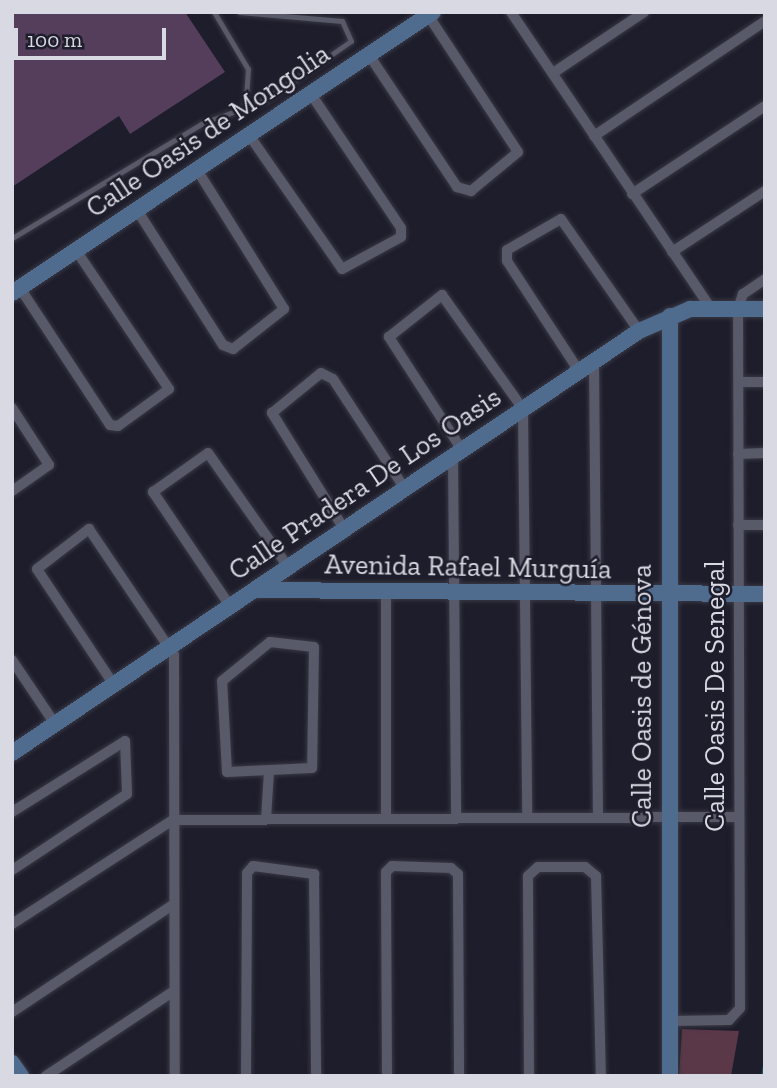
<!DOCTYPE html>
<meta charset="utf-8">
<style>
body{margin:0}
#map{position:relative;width:777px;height:1088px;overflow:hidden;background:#1d1d2b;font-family:"Zilla Slab",serif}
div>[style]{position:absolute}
.green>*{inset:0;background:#5a3848}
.stream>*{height:2.5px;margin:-1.25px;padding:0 1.25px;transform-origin:1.25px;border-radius:1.25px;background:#1b505a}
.building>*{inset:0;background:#543e5c}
.roads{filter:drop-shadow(0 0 2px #393945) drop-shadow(0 0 2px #393945)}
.lane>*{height:5px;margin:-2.5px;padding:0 2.5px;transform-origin:2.5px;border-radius:2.5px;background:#585969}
.street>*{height:10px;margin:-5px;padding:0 5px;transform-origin:5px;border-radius:5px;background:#585969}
.secondary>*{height:16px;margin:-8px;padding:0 8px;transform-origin:8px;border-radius:8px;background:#4f6b8d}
span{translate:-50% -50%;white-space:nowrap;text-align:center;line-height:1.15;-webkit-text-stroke:5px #1d1d2b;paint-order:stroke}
.street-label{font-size:28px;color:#d9d9e3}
.frame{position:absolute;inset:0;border:14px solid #d9d9e3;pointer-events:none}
.scale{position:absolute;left:14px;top:28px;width:152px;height:32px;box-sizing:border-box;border:4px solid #d9d9e3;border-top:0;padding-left:9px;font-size:21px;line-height:24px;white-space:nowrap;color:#d9d9e3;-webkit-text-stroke:5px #1d1d2b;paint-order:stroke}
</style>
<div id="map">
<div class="green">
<i style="clip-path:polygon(682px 1029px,739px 1031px,731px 1076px,679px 1076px)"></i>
</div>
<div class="stream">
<i style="left:762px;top:1076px;width:17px;rotate:-80deg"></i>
</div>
<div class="building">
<i style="clip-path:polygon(12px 12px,185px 12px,225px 72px,130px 134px,119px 116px,12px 187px)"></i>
</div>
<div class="roads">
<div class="lane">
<i style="left:214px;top:12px;width:66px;rotate:59.2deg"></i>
<i style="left:248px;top:69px;width:39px;rotate:94deg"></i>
<i style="left:12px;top:238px;width:223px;rotate:-31.1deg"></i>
<i style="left:203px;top:123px;width:67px;rotate:-20.1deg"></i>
<i style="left:266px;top:100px;width:103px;rotate:-34.8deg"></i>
<i style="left:351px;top:41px;width:22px;rotate:-114deg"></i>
<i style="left:342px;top:21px;width:103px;rotate:-175deg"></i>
</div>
<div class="street">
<i style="left:511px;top:12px;width:356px;rotate:56deg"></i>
<i style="left:369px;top:55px;width:159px;rotate:56.3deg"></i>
<i style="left:457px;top:187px;width:15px;rotate:16deg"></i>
<i style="left:471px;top:191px;width:61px;rotate:-39.7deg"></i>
<i style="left:518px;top:152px;width:164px;rotate:-123.3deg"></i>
<i style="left:553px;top:73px;width:110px;rotate:-33.8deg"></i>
<i style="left:249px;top:135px;width:163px;rotate:55.2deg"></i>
<i style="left:342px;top:269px;width:67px;rotate:-28.5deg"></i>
<i style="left:401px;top:237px;width:9px;rotate:-90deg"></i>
<i style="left:401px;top:228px;width:161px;rotate:-123.9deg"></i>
<i style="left:594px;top:136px;width:206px;rotate:-33.9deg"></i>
<i style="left:632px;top:194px;width:159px;rotate:-33.5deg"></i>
<i style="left:137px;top:210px;width:160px;rotate:57.5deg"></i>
<i style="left:223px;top:345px;width:11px;rotate:22deg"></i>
<i style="left:233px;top:349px;width:65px;rotate:-38.1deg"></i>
<i style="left:284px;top:309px;width:164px;rotate:-122deg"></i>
<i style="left:672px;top:252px;width:111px;rotate:-33.3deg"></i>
<i style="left:20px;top:288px;width:164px;rotate:56.7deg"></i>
<i style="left:110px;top:425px;width:8px;rotate:7deg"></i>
<i style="left:118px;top:426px;width:63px;rotate:-36deg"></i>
<i style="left:169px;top:389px;width:167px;rotate:-123.8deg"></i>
<i style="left:594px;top:361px;width:457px;rotate:89.5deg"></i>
<i style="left:579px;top:371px;width:131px;rotate:-123.2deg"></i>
<i style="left:507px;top:261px;width:11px;rotate:-90deg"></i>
<i style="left:507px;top:250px;width:62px;rotate:-29.9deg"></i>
<i style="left:561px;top:219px;width:136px;rotate:55.1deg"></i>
<i style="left:740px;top:382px;width:25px"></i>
<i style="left:12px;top:408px;width:68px;rotate:57deg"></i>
<i style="left:49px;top:465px;width:45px;rotate:144.9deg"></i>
<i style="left:462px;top:450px;width:135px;rotate:-122.9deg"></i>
<i style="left:389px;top:337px;width:68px;rotate:-38.4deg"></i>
<i style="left:442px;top:295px;width:140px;rotate:54.6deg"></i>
<i style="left:523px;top:409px;width:409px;rotate:89.4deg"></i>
<i style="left:738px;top:454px;width:27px;rotate:-2deg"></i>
<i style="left:453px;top:456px;width:362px;rotate:89.5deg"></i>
<i style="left:738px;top:525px;width:27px"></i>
<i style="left:344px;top:529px;width:137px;rotate:-121.8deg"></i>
<i style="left:272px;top:413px;width:63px;rotate:-39.2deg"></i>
<i style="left:321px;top:373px;width:13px;rotate:27deg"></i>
<i style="left:333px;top:379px;width:131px;rotate:56.8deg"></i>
<i style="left:386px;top:594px;width:225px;rotate:90deg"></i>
<i style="left:230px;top:606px;width:138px;rotate:-124deg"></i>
<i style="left:153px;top:492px;width:67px;rotate:-35.3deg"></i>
<i style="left:208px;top:453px;width:139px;rotate:54.9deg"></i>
<i style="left:270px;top:642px;width:44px;rotate:6.5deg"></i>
<i style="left:314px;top:647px;width:121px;rotate:90.9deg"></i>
<i style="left:312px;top:768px;width:85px;rotate:177.3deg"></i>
<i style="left:227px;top:772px;width:91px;rotate:-93.1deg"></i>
<i style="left:222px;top:681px;width:62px;rotate:-39.1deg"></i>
<i style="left:12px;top:660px;width:77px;rotate:56.1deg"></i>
<i style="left:114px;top:685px;width:139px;rotate:-123.6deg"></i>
<i style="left:37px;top:569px;width:66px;rotate:-37.6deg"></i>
<i style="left:89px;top:529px;width:152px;rotate:56deg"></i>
<i style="left:174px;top:655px;width:421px;rotate:89.9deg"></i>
<i style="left:12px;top:812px;width:133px;rotate:-32.1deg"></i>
<i style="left:125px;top:741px;width:53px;rotate:87.8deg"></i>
<i style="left:127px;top:794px;width:138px;rotate:146.5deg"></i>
<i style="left:266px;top:819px;width:48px;rotate:-86.4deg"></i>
<i style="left:12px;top:924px;width:192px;rotate:-32.9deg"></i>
<i style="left:173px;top:820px;width:564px;rotate:-0.3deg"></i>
<i style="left:12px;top:1012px;width:195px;rotate:-33.7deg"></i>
<i style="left:671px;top:1021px;width:58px;rotate:-1deg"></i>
<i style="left:729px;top:1020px;width:16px;rotate:-47deg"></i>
<i style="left:740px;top:1008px;width:699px;rotate:-90.16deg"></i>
<i style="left:738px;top:309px;width:16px;rotate:-72deg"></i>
<i style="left:743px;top:294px;width:27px;rotate:-34deg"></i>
<i style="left:46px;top:1076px;width:154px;rotate:-33.6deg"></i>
<i style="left:246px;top:1076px;width:203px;rotate:-89.7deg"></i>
<i style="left:247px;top:873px;width:9px;rotate:-49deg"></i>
<i style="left:253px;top:866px;width:62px;rotate:7.5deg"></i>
<i style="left:314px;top:874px;width:202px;rotate:89.4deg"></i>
<i style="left:387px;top:1076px;width:204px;rotate:-90.3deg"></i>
<i style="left:386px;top:872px;width:8px;rotate:-45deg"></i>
<i style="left:392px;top:866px;width:59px;rotate:1.9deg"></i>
<i style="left:451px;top:868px;width:9px;rotate:41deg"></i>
<i style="left:458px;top:874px;width:202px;rotate:89.7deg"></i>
<i style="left:529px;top:1076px;width:200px;rotate:-90.3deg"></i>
<i style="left:528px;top:876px;width:13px;rotate:-42deg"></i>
<i style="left:538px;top:867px;width:47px"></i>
<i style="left:585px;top:867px;width:14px;rotate:39deg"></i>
<i style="left:596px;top:876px;width:200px;rotate:88.6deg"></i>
</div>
<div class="secondary">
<i style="left:12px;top:293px;width:506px;rotate:-33.72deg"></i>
<i style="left:670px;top:316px;width:760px;rotate:90deg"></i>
<i style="left:255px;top:590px;width:510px;rotate:0.45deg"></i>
<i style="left:12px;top:753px;width:756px;rotate:-33.94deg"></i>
<i style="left:639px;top:331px;width:56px;rotate:-23.3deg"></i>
<i style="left:690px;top:309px;width:75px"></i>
<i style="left:12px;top:1063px;width:16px;rotate:55deg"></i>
</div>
</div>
<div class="street-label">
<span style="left:208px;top:131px;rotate:-34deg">Calle Oasis de Mongolia</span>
<span style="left:365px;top:484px;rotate:-34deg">Calle Pradera De Los Oasis</span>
<span style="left:468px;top:567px;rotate:1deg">Avenida Rafael Murguía</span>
<span style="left:642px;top:696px;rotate:-90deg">Calle Oasis de Génova</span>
<span style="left:715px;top:696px;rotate:-90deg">Calle Oasis De Senegal</span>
</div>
<div class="frame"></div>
<div class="scale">100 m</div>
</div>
